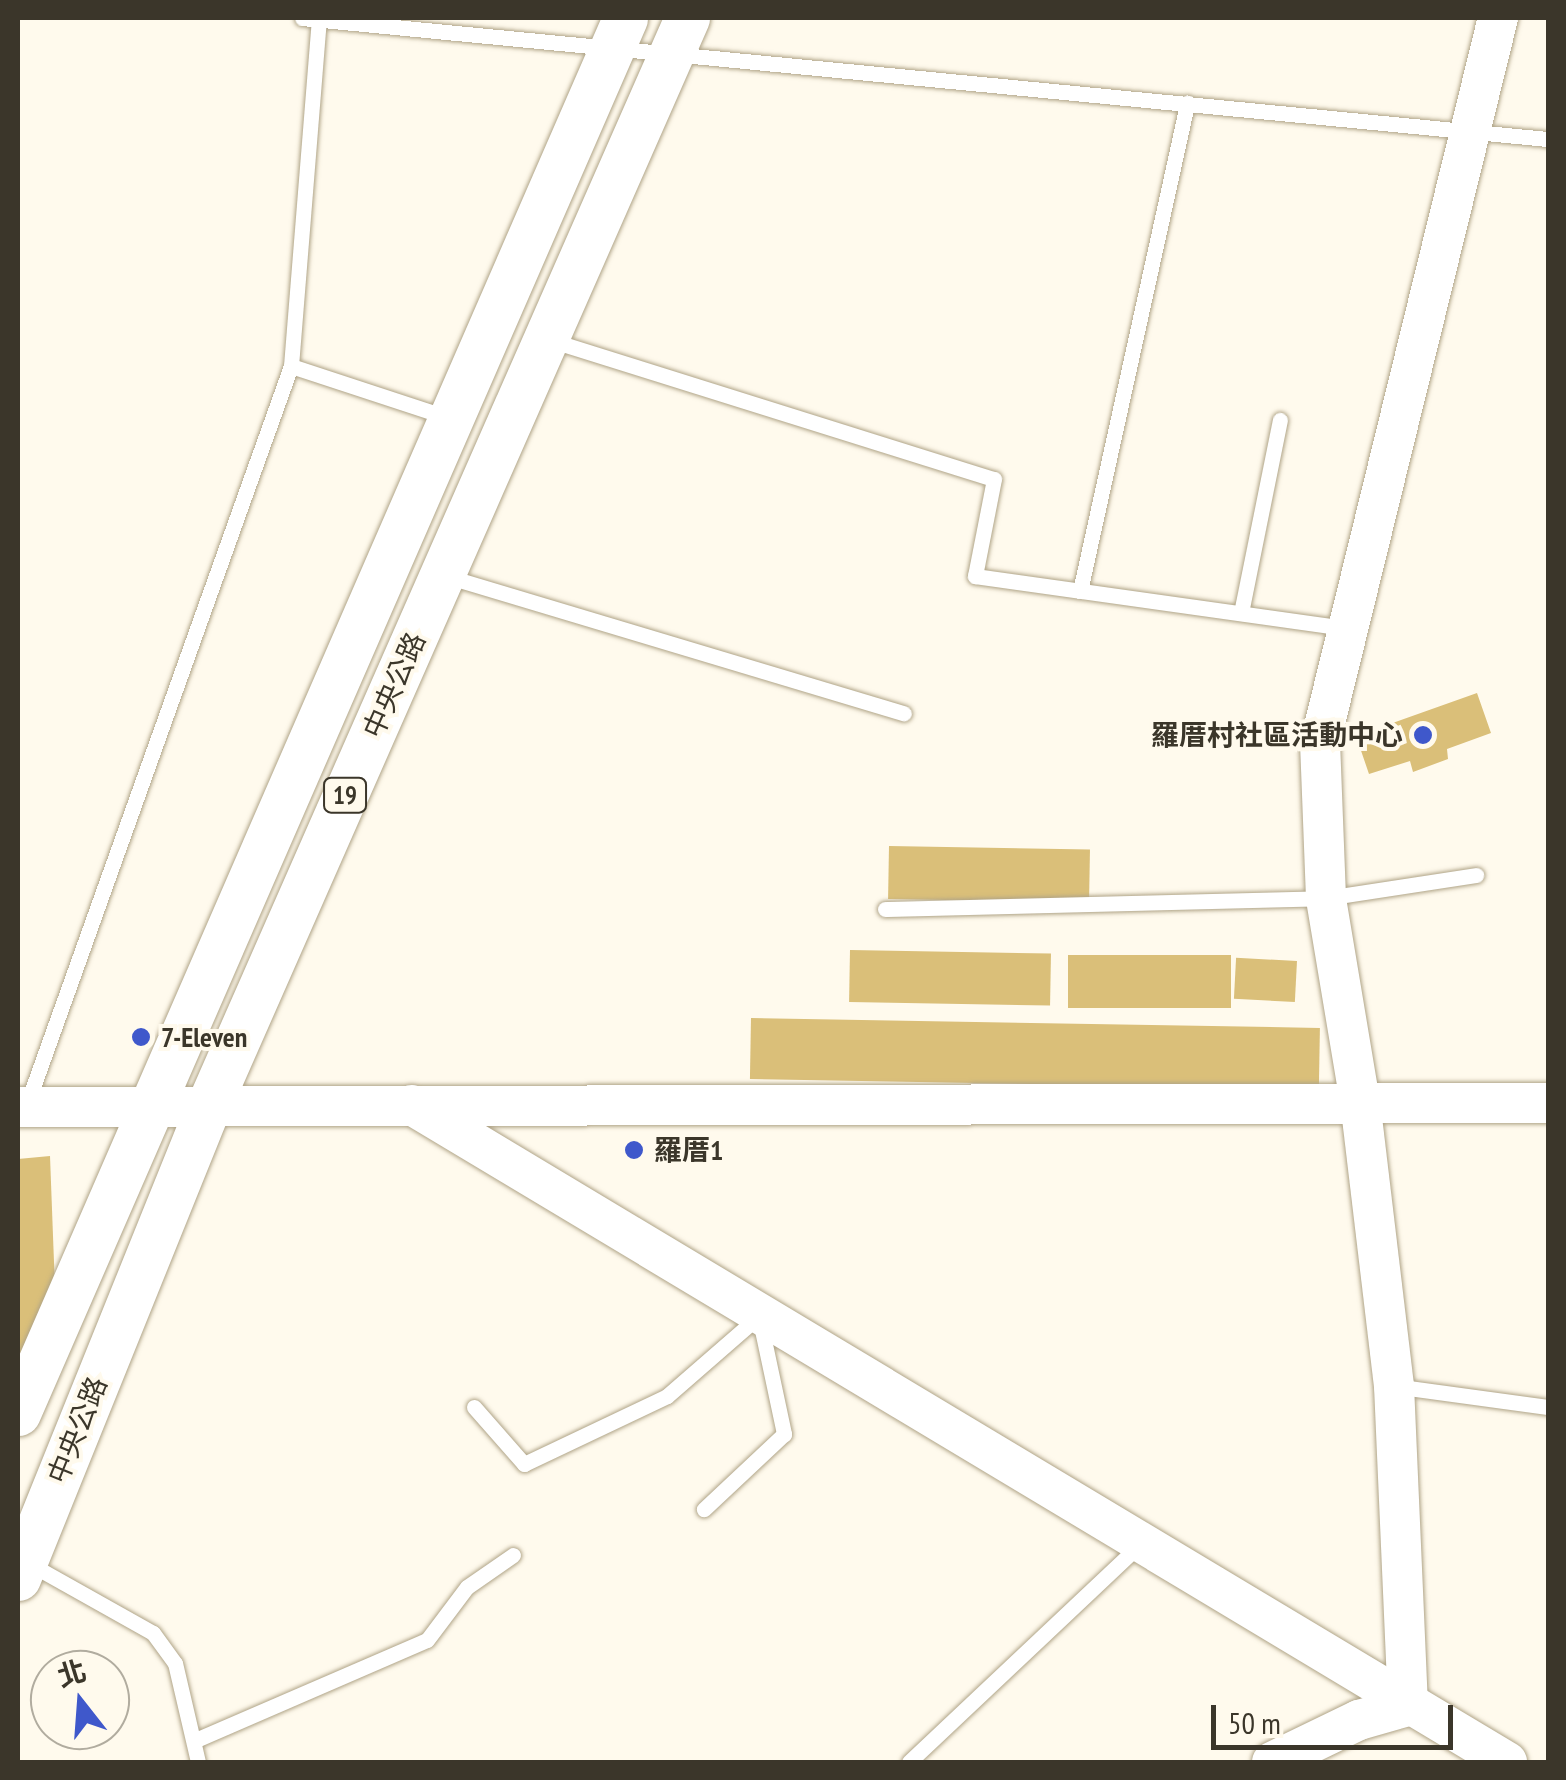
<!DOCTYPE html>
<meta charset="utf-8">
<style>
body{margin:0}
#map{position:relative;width:1566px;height:1780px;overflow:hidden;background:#fffaed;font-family:"PT Sans Narrow","Noto Sans TC",sans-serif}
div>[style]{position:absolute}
.building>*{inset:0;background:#dabf79;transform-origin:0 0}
.roads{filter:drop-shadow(0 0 2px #b0a487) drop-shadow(0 0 2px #b0a487)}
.lane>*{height:15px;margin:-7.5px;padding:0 7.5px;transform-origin:7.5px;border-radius:7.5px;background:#fff}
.secondary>*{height:40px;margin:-20px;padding:0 20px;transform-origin:20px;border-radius:20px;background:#fff}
.primary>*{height:45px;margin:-22.5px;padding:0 22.5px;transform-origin:22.5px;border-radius:22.5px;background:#fff}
.dots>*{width:28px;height:28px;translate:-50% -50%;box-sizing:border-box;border:5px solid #fffaed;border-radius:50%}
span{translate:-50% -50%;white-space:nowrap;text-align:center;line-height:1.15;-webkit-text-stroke:8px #fffaed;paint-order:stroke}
.shield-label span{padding:2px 8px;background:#fffaed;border:2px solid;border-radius:8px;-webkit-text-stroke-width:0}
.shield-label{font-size:25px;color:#3b362a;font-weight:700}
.street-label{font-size:28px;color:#3b362a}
.poi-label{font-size:28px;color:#3b362a;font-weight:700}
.right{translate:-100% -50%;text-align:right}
.left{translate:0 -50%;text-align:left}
.frame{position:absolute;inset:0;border:20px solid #3b362a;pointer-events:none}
.north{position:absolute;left:30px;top:1650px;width:100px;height:100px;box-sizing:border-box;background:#fffaed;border:2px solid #b1ac9f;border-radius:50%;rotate:343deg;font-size:28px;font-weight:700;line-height:40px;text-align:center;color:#3b362a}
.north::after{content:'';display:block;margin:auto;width:35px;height:45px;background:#3f58cb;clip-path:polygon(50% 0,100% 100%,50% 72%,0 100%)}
.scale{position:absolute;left:1211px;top:1705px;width:242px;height:45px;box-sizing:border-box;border:5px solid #3b362a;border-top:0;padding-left:12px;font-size:30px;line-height:35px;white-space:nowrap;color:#3b362a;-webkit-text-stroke:8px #fffaed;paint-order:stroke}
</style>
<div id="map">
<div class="building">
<i style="clip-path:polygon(1477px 693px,1491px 733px,1447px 749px,1448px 759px,1413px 772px,1410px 761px,1369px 774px,1356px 736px)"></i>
<i style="left:889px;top:846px;width:201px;height:53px;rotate:1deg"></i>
<i style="left:850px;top:950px;width:201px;height:52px;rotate:1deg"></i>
<i style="left:1068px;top:955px;width:163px;height:53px"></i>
<i style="left:1297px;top:961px;width:41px;height:61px;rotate:93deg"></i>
<i style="left:751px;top:1018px;width:569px;height:61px;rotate:1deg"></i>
<i style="clip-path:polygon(50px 1156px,55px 1289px,18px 1375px,18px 1159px)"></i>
</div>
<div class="roads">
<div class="lane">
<i style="left:302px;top:18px;width:1252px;rotate:5.55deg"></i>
<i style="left:550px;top:340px;width:465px;rotate:17.4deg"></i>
<i style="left:994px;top:479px;width:99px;rotate:101.1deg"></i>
<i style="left:975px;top:576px;width:373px;rotate:8deg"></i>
<i style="left:291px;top:366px;width:166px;rotate:18.2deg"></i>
<i style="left:446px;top:576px;width:478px;rotate:16.7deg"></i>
<i style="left:1080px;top:591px;width:500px;rotate:-77.6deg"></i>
<i style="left:1241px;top:613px;width:197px;rotate:-78.6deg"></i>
<i style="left:885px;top:909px;width:441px;rotate:-1.4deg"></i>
<i style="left:1326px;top:898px;width:152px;rotate:-8.7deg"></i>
<i style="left:27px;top:1104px;width:784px;rotate:-70.32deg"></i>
<i style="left:291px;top:366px;width:348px;rotate:-85.4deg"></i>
<i style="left:1394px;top:1386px;width:155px;rotate:7.8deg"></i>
<i style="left:474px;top:1407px;width:76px;rotate:48.7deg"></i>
<i style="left:524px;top:1464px;width:158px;rotate:-25.4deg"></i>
<i style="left:667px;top:1396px;width:122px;rotate:-41deg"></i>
<i style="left:759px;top:1316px;width:121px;rotate:78deg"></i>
<i style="left:784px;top:1434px;width:110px;rotate:136.8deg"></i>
<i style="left:30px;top:1564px;width:141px;rotate:29.3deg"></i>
<i style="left:153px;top:1633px;width:37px;rotate:54deg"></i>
<i style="left:175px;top:1663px;width:102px;rotate:76.9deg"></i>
<i style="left:198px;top:1739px;width:249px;rotate:-23.4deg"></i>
<i style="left:427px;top:1640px;width:66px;rotate:-53deg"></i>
<i style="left:467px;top:1587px;width:56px;rotate:-34.8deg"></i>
<i style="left:909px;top:1762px;width:318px;rotate:-43.3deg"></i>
</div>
<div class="secondary">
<i style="left:412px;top:1105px;width:1277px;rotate:30.96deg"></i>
<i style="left:18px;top:1107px;width:1530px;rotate:-0.15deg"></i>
<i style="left:1408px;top:1706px;width:320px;rotate:-92.5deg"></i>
<i style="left:1394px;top:1386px;width:286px;rotate:-96.8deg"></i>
<i style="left:1360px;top:1102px;width:207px;rotate:-99.5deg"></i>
<i style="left:1326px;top:898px;width:155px;rotate:-92.2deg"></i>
<i style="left:1320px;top:743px;width:747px;rotate:-76.21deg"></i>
<i style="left:1272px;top:1762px;width:97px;rotate:-25.8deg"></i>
<i style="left:1359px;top:1720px;width:51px;rotate:-15.9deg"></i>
</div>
<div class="primary">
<i style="left:18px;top:1413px;width:1521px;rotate:-66.48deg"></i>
<i style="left:18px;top:1578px;width:508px;rotate:-68.03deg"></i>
<i style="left:208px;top:1107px;width:1190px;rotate:-66.26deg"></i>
</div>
</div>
<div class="dots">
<i style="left:1423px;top:735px;background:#3f58cb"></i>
<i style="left:141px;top:1037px;background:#3f58cb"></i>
<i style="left:634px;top:1150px;background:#3f58cb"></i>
</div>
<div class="shield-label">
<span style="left:345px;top:795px">19</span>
</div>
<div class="street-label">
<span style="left:394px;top:685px;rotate:-66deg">中央公路</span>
<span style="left:77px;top:1430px;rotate:-68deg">中央公路</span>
</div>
<div class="poi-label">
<span class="right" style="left:1403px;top:735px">羅厝村社區活動中心</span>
<span class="left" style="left:161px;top:1037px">7-Eleven</span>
<span class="left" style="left:654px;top:1150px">羅厝1</span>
</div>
<div class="frame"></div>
<div class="north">北</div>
<div class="scale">50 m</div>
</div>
